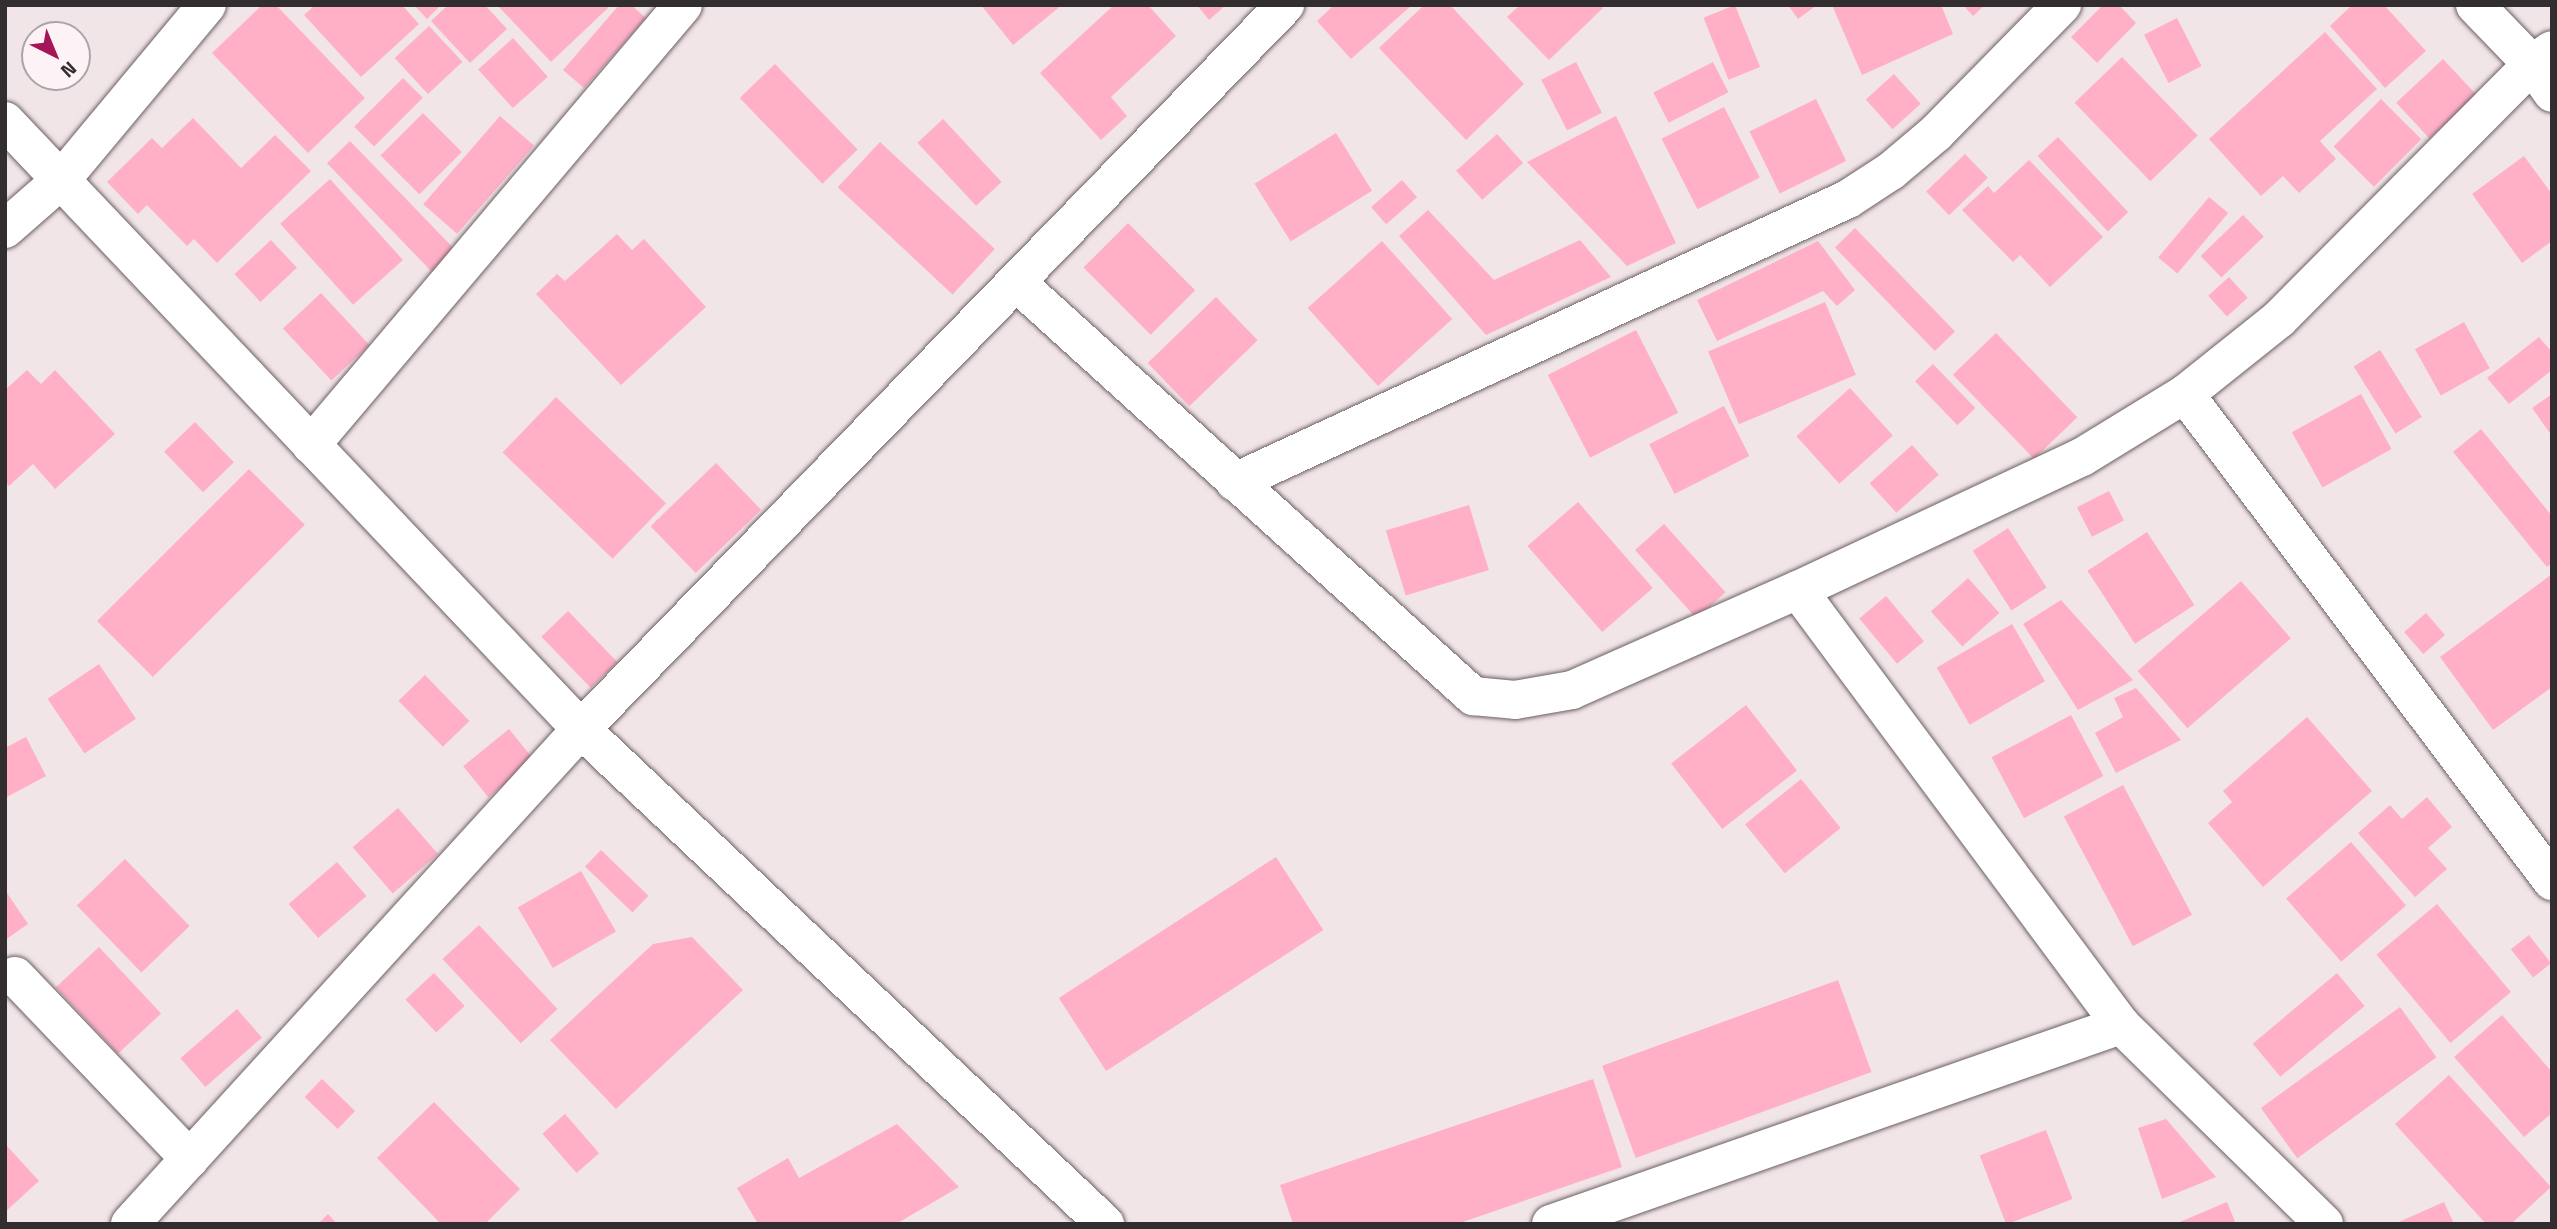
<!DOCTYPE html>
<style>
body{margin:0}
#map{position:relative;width:2557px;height:1229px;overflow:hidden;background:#f2e5e8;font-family:"Titillium Web",sans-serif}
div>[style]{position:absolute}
.building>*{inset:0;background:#ffb0c7;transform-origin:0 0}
.roads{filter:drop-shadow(0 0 2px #6b6063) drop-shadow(0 0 2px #6b6063)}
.minor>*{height:38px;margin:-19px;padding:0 19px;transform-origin:19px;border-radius:19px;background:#fff}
span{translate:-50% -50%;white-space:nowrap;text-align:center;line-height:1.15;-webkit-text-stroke:5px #fdf3f6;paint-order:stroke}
.frame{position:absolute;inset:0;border:7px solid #322e2f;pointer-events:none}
.north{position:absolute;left:21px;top:21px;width:70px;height:70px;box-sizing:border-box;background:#fdf3f6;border:2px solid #aca4a6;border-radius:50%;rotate:137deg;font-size:19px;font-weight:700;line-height:28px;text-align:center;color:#322e2f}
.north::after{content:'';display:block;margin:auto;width:24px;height:32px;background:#a51658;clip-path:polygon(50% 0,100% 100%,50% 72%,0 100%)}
</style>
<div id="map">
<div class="building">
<i style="clip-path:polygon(262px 5px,276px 5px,365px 98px,308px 153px,212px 53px)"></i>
<i style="clip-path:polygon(315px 5px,402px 5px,419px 24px,361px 77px,304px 15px)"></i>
<i style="clip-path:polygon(414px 5px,441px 5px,427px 19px)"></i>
<i style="clip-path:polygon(448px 5px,485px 5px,507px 29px,470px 63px,431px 21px)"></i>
<i style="clip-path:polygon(606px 5px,608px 8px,551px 62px,498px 6px)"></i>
<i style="clip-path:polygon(619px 5px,631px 5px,646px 18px,584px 88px,563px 70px)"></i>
<i style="clip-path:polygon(981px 5px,1062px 5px,1013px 45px)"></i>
<i style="clip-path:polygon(1114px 5px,1148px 5px,1176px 36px,1111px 97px,1127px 116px,1101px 140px,1040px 73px)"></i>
<i style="clip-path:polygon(1197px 5px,1226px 5px,1209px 20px)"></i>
<i style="clip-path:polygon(1334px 5px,1412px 5px,1351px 59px,1317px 21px)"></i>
<i style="clip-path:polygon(1424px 5px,1450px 5px,1524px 84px,1466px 140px,1379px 48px)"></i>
<i style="clip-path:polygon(1520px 5px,1601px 5px,1603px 8px,1549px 60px,1507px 17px)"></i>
<i style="left:1735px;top:5px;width:67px;height:34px;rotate:68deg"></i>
<i style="clip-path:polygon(1788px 5px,1817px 5px,1798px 19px)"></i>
<i style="clip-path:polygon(1832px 5px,1941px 5px,1953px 34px,1862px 75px)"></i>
<i style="clip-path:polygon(1963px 5px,1985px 5px,1973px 16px)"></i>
<i style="clip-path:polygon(2103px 5px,2119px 5px,2136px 23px,2097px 63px,2071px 37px)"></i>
<i style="clip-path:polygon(2352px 5px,2384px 5px,2426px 51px,2385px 88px,2330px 26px)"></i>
<i style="left:2177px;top:18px;width:54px;height:37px;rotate:63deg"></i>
<i style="left:429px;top:26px;width:49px;height:47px;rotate:47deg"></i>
<i style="clip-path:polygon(2325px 32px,2377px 89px,2320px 141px,2336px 159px,2299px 193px,2283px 176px,2261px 196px,2209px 139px)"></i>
<i style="left:513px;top:38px;width:52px;height:47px;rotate:48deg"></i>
<i style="left:2122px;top:57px;width:109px;height:66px;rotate:46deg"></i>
<i style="left:2443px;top:59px;width:49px;height:64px;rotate:47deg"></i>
<i style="left:1576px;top:62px;width:57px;height:39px;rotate:63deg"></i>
<i style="left:1713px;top:62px;width:34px;height:67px;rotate:63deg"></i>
<i style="left:775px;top:64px;width:119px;height:49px;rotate:46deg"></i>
<i style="left:1894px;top:74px;width:40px;height:38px;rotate:48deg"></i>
<i style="left:403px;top:78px;width:28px;height:69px;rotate:45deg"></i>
<i style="left:1816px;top:99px;width:69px;height:74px;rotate:64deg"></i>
<i style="left:2381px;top:99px;width:57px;height:67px;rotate:45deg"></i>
<i style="left:1724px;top:107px;width:79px;height:70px;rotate:63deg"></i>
<i style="left:423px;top:113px;width:55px;height:60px;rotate:45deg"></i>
<i style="left:500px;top:116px;width:45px;height:117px;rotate:41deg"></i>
<i style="clip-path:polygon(1616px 116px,1676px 243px,1627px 266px,1527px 162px)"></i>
<i style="clip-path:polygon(193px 118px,241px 168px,275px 135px,311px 171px,217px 263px,194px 239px,187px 246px,147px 205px,138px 214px,107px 182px,152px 138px,162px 148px)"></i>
<i style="left:943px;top:119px;width:86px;height:35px;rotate:47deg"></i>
<i style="left:1336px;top:133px;width:68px;height:96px;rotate:58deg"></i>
<i style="left:1497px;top:134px;width:39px;height:55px;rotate:48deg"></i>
<i style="left:2058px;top:137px;width:103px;height:28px;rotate:47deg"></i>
<i style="left:350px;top:141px;width:153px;height:32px;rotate:46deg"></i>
<i style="left:880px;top:142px;width:157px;height:62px;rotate:43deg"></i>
<i style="left:1965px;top:154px;width:33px;height:54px;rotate:46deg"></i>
<i style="clip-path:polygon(2524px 156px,2552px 194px,2552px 241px,2522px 263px,2472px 194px)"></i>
<i style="clip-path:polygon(2029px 160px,2103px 237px,2050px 287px,2020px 255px,2013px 262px,1962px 210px,1988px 186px,1994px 193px)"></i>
<i style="left:330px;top:179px;width:109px;height:67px;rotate:48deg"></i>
<i style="left:1402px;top:180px;width:23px;height:41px;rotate:49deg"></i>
<i style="left:2209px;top:197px;width:25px;height:79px;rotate:40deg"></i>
<i style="clip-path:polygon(1428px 210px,1494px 280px,1580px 240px,1611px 277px,1486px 335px,1399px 236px)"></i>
<i style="left:2243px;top:215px;width:30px;height:59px;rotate:46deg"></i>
<i style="left:1128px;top:223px;width:95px;height:63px;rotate:45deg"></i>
<i style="left:1855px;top:228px;width:144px;height:28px;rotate:46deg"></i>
<i style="clip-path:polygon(617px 234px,632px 250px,644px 239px,706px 307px,621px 385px,536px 294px,557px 274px,565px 281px)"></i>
<i style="left:271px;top:240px;width:38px;height:50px;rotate:47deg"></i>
<i style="left:1382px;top:241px;width:105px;height:100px;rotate:48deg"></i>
<i style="clip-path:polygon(1818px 241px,1855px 290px,1837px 306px,1823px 291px,1717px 341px,1697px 300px)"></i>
<i style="left:2229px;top:277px;width:28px;height:28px;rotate:48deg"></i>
<i style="left:321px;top:293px;width:71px;height:52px;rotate:47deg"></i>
<i style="left:1216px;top:297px;width:60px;height:95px;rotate:46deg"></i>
<i style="left:1825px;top:302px;width:79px;height:127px;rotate:67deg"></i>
<i style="left:2464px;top:322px;width:53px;height:56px;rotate:61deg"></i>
<i style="left:1636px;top:330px;width:93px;height:99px;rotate:63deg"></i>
<i style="left:1996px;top:333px;width:117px;height:60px;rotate:46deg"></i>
<i style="clip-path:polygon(2539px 337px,2552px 352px,2552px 370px,2509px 404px,2487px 378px)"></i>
<i style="left:2380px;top:350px;width:79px;height:31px;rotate:58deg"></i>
<i style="left:1933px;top:364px;width:61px;height:25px;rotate:46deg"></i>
<i style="clip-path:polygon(27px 370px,41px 384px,55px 370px,115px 434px,55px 489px,33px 464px,9px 486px,5px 482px,5px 390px)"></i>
<i style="left:1850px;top:388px;width:64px;height:72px;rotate:48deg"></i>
<i style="left:2361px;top:394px;width:63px;height:79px;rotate:61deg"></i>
<i style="clip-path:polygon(2552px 394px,2552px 436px,2532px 408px)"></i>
<i style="left:556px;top:397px;width:153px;height:77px;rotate:44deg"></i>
<i style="left:1724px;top:406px;width:56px;height:84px;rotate:63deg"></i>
<i style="left:195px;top:422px;width:56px;height:43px;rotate:46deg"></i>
<i style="clip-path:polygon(2481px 429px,2552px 516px,2552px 563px,2547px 567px,2453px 452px)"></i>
<i style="left:1912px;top:445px;width:40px;height:57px;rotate:48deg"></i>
<i style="left:716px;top:463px;width:65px;height:91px;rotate:46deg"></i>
<i style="left:249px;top:469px;width:79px;height:215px;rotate:45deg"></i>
<i style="left:2109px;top:491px;width:33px;height:36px;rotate:63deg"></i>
<i style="left:1578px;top:502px;width:114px;height:67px;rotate:49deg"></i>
<i style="left:1469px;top:505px;width:68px;height:87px;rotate:73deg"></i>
<i style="left:1664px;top:524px;width:92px;height:39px;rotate:48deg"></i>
<i style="left:2008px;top:528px;width:71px;height:42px;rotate:57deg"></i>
<i style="left:2147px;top:532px;width:87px;height:71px;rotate:57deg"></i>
<i style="clip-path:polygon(2552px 574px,2552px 687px,2493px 730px,2440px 657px)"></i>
<i style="left:1968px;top:578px;width:47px;height:50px;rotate:48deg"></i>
<i style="left:2241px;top:581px;width:76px;height:137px;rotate:49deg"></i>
<i style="left:1886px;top:596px;width:59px;height:35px;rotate:50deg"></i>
<i style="clip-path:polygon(2061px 600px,2133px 680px,2078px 710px,2023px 624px)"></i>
<i style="left:568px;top:611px;width:71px;height:37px;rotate:46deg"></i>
<i style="left:2426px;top:613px;width:29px;height:29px;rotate:49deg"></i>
<i style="left:2012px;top:624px;width:66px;height:87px;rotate:60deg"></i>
<i style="left:99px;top:664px;width:66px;height:62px;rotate:56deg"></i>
<i style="left:425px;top:675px;width:64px;height:37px;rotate:46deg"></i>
<i style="clip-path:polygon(2136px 688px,2181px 740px,2116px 773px,2095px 733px,2123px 717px,2114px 698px)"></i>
<i style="left:1746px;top:705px;width:83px;height:95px;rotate:52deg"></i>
<i style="left:2071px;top:715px;width:69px;height:90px;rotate:62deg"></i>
<i style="clip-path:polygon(2307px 717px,2372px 791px,2263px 887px,2208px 823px,2232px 802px,2223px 791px)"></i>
<i style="left:509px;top:729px;width:40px;height:59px;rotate:51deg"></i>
<i style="clip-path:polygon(26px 737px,46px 776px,5px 798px,5px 748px)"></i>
<i style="left:1801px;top:779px;width:63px;height:72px;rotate:51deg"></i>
<i style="left:2123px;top:785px;width:147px;height:67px;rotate:62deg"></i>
<i style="clip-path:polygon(2427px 797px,2452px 827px,2428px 848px,2447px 869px,2415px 897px,2358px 833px,2390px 805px,2402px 819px)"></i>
<i style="left:398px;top:808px;width:61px;height:60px;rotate:49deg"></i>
<i style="left:2351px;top:842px;width:84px;height:86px;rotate:49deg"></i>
<i style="left:601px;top:850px;width:66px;height:23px;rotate:44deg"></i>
<i style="left:1276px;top:857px;width:87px;height:259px;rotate:57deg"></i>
<i style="left:125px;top:859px;width:93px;height:67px;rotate:46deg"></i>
<i style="left:337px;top:862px;width:45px;height:64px;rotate:49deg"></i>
<i style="left:581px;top:871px;width:70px;height:73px;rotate:60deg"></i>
<i style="clip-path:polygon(5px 890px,28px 924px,5px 940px)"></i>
<i style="left:2437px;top:904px;width:115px;height:79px;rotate:50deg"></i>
<i style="left:479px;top:925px;width:115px;height:50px;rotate:47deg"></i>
<i style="left:2529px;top:935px;width:36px;height:23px;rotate:52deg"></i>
<i style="clip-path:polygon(692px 937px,743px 990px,616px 1109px,550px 1040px,653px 944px)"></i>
<i style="left:99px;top:947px;width:91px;height:59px;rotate:47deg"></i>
<i style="left:434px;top:973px;width:45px;height:39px;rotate:47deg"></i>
<i style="left:2337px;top:973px;width:43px;height:110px;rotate:50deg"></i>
<i style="left:1838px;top:980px;width:98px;height:251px;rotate:70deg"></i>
<i style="left:2400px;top:1007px;width:62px;height:172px;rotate:54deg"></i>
<i style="left:237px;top:1009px;width:38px;height:75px;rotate:49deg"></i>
<i style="clip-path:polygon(2502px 1015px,2552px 1072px,2552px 1113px,2524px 1137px,2454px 1057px)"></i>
<i style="clip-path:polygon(2449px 1075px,2551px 1187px,2511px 1224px,2486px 1224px,2395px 1124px)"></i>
<i style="left:322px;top:1079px;width:46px;height:25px;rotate:44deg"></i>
<i style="clip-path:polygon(1593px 1079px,1622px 1167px,1457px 1224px,1293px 1224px,1280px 1185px)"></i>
<i style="clip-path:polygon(434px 1102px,520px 1189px,485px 1224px,441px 1224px,377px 1158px)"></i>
<i style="left:565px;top:1114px;width:52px;height:30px;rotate:49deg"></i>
<i style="clip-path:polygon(2166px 1119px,2216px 1177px,2162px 1199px,2138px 1128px)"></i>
<i style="clip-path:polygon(897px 1124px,959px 1187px,896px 1224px,758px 1224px,737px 1188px,788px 1158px,799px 1178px)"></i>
<i style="left:2046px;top:1130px;width:74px;height:71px;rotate:69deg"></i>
<i style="clip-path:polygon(7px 1146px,39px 1181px,5px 1212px,5px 1148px)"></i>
<i style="clip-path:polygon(2227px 1202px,2236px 1224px,2175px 1224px)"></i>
<i style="clip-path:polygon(2444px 1202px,2454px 1224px,2394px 1224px)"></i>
<i style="clip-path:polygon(328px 1214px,337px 1224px,318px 1224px)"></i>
</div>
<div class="roads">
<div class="minor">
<i style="left:2475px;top:5px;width:82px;rotate:46deg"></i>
<i style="left:2532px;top:64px;width:35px;rotate:55deg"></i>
<i style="left:5px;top:121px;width:838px;rotate:46.55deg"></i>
<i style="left:581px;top:729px;width:721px;rotate:43.37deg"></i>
<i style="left:5px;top:229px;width:74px;rotate:-41.2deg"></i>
<i style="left:61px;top:180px;width:228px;rotate:-50.2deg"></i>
<i style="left:1016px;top:282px;width:617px;rotate:42.17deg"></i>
<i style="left:1473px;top:696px;width:42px;rotate:5.4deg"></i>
<i style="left:1515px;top:700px;width:58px;rotate:-10deg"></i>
<i style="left:1572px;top:690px;width:247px;rotate:-23.9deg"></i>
<i style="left:1798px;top:590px;width:314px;rotate:-25.1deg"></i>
<i style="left:2082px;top:457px;width:121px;rotate:-31.5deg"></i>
<i style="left:2185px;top:394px;width:120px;rotate:-38.6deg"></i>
<i style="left:2279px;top:319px;width:359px;rotate:-45.2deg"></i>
<i style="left:2532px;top:64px;width:24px;rotate:-35deg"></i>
<i style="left:2185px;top:394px;width:610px;rotate:53deg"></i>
<i style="left:311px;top:445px;width:576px;rotate:-49.79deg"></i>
<i style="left:1235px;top:482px;width:675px;rotate:-24.78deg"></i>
<i style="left:1848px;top:199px;width:51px;rotate:-33.1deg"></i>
<i style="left:1891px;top:171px;width:59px;rotate:-40.2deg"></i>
<i style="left:1936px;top:133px;width:180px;rotate:-45.5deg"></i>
<i style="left:1798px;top:590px;width:542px;rotate:53.41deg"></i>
<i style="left:2121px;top:1025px;width:284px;rotate:44.4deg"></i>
<i style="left:15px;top:976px;width:253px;rotate:46.3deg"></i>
<i style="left:130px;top:1224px;width:670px;rotate:-47.66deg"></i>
<i style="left:581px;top:729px;width:1010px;rotate:-45.8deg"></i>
<i style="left:1551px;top:1224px;width:604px;rotate:-19.25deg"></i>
</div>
</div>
<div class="frame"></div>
<div class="north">N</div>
</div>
